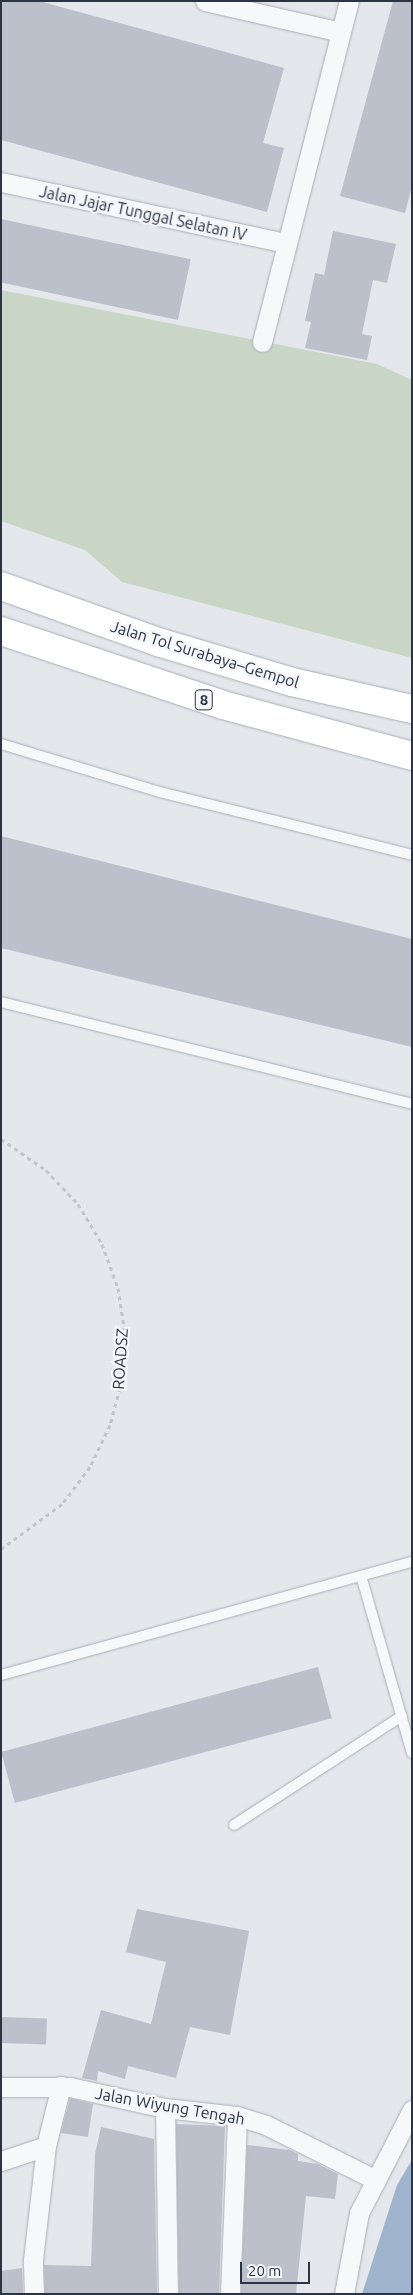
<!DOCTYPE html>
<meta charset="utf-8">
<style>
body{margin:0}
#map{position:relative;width:413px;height:2295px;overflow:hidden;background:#e4e7ec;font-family:Ubuntu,sans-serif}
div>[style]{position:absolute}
.green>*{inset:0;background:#c9d6c5}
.water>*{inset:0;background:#9fb4cc}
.building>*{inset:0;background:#bbc0ca;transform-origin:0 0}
.path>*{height:3px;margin-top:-1.5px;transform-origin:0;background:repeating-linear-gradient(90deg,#c2c5cb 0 4px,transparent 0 8px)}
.roads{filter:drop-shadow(0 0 1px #a9aeb7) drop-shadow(0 0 1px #a9aeb7)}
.service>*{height:10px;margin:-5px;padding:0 5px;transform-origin:5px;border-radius:5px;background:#f7f8fa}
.minor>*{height:19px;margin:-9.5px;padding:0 9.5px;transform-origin:9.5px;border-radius:9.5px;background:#f7f8fa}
.motorway>*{height:28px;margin:-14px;padding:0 14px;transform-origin:14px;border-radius:14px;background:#fff}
span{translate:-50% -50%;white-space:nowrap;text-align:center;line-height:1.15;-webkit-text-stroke:5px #f4f6f9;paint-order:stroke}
.shield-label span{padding:1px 4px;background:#f4f6f9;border:1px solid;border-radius:4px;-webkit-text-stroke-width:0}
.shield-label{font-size:15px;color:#2b3445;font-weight:700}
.street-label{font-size:16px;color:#2b3445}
.frame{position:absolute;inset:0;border:2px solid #2b3445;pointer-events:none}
.scale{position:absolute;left:240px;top:2262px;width:70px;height:22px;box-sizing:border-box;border:2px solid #2b3445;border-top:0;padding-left:6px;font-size:15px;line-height:18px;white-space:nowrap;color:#2b3445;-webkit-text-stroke:4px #f4f6f9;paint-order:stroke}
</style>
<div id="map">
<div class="green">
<i style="clip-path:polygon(1px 290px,377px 364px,412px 380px,412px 658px,122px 582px,85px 550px,1px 521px)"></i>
</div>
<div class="water">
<i style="clip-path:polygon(412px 2160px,412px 2294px,362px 2294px,397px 2185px)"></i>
</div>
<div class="building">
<i style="clip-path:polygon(1px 1px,39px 1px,284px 68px,263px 143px,284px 148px,267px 212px,1px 140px)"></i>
<i style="clip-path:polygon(393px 1px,412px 1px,412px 186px,405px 213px,340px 196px)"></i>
<i style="left:1px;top:219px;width:194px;height:62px;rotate:12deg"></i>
<i style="clip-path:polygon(333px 231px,396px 244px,387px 283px,373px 280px,362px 334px,372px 336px,367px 360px,305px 348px,311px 322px,305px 321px,315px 273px,324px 275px)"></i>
<i style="clip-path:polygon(1px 836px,412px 939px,412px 1047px,1px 948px)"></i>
<i style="left:318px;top:1667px;width:53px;height:328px;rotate:75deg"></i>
<i style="clip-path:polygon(137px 1909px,249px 1931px,230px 2035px,190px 2027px,176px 2078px,128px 2066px,125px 2079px,98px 2071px,97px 2081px,82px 2078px,101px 2010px,151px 2024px,166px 1962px,126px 1952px)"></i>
<i style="left:1px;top:2017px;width:46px;height:26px;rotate:2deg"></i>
<i style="clip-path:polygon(70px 2098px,93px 2104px,88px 2137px,61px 2133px)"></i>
<i style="clip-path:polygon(176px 2124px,225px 2126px,219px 2294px,179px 2294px)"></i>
<i style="clip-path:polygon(101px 2127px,154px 2139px,157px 2294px,45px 2294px,44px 2265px,91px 2266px,95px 2154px)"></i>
<i style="clip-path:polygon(247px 2145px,290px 2150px,298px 2154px,298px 2161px,318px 2164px,338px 2174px,335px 2199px,306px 2196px,296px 2294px,241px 2294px)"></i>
<i style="clip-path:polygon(22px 2268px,23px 2294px,1px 2294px,1px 2271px)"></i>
</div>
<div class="path">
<i style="left:1px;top:1139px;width:55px;rotate:34.6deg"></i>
<i style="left:46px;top:1170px;width:47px;rotate:46.7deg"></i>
<i style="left:78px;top:1204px;width:47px;rotate:59deg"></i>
<i style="left:102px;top:1244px;width:47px;rotate:70deg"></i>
<i style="left:118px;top:1288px;width:47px;rotate:81.3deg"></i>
<i style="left:125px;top:1334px;width:46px;rotate:93.7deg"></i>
<i style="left:122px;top:1380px;width:47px;rotate:104.9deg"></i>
<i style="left:110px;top:1425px;width:47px;rotate:115.5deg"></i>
<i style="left:90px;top:1467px;width:46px;rotate:127.1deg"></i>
<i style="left:62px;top:1504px;width:76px;rotate:143.6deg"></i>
</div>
<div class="roads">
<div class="service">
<i style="left:1px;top:744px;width:166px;rotate:16.8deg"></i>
<i style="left:160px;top:792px;width:260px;rotate:14deg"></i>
<i style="left:1px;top:1002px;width:423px;rotate:13.9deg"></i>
<i style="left:362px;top:1579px;width:181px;rotate:74deg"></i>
<i style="left:1px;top:1675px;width:426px;rotate:-15.4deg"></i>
<i style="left:234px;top:1825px;width:200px;rotate:-33deg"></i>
</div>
<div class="minor">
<i style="left:205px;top:1px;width:139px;rotate:12.8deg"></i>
<i style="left:1px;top:182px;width:291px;rotate:12.1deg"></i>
<i style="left:262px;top:342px;width:352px;rotate:-75.7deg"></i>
<i style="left:1px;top:2087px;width:69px"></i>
<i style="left:70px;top:2087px;width:97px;rotate:12.5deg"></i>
<i style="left:165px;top:2108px;width:72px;rotate:6.3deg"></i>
<i style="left:237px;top:2116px;width:30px;rotate:17deg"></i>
<i style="left:266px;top:2125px;width:123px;rotate:26.6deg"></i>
<i style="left:165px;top:2108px;width:186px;rotate:89.1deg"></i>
<i style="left:1px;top:2161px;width:47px;rotate:-18.4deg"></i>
<i style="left:34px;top:2294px;width:34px;rotate:-92deg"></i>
<i style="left:33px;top:2260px;width:115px;rotate:-83.5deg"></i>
<i style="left:46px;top:2146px;width:62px;rotate:-76deg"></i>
<i style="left:230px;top:2294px;width:178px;rotate:-87.7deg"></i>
<i style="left:344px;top:2294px;width:82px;rotate:-79.5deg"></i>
<i style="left:359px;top:2213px;width:116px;rotate:-62.8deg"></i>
</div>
<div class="motorway">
<i style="left:1px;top:586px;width:167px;rotate:19.6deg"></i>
<i style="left:158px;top:642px;width:140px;rotate:16.6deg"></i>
<i style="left:292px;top:682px;width:123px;rotate:12.7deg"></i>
<i style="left:1px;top:631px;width:234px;rotate:18.4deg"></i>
<i style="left:223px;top:705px;width:196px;rotate:15.1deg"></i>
</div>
</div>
<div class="shield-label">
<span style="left:204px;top:700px">8</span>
</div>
<div class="street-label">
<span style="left:143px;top:213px;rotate:12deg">Jalan Jajar Tunggal Selatan IV</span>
<span style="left:205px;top:654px;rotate:17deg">Jalan Tol Surabaya–Gempol</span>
<span style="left:120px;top:1359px;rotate:-86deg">ROADSZ</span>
<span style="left:170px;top:2106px;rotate:10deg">Jalan Wiyung Tengah</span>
</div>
<div class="frame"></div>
<div class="scale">20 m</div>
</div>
